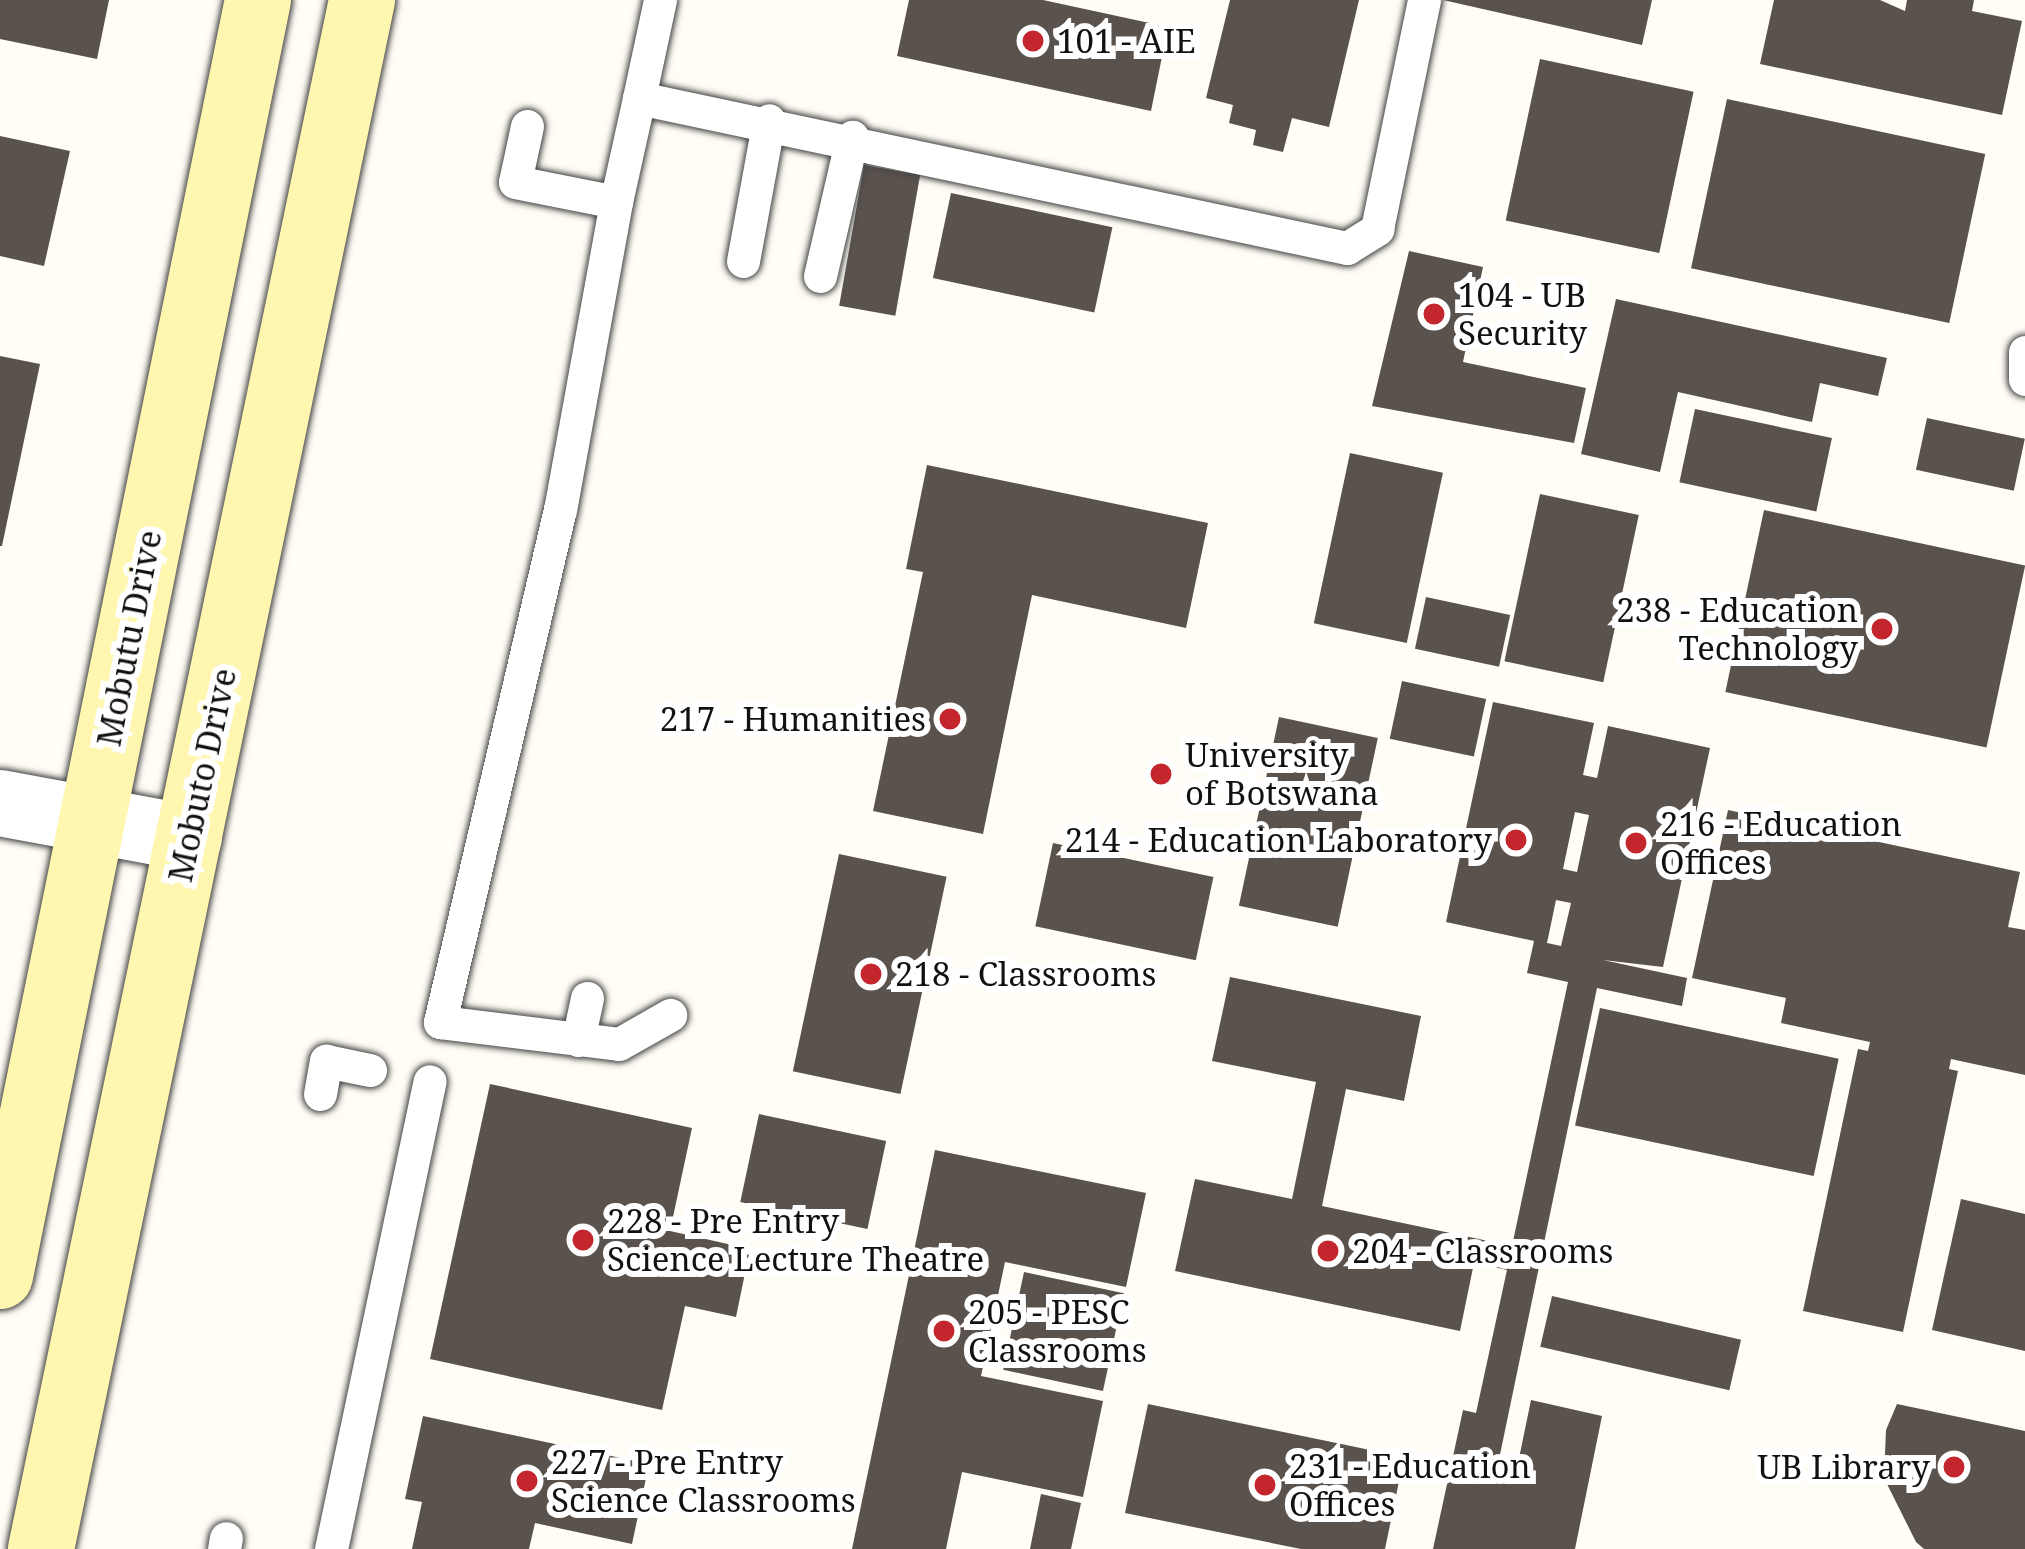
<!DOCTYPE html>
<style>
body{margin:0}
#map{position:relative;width:2025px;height:1549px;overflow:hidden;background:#fffdf5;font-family:"Noto Serif",serif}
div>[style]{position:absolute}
.building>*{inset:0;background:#5a524d;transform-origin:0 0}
.roads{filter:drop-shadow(0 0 3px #444) drop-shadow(0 0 3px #444)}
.lane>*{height:33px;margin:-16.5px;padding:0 16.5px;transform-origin:16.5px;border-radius:16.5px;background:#fff}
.street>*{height:66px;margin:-33px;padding:0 33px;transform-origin:33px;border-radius:33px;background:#fff}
.secondary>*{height:66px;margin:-33px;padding:0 33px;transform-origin:33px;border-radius:33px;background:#fff6b0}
.dots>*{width:33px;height:33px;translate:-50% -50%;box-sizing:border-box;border:6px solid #fff;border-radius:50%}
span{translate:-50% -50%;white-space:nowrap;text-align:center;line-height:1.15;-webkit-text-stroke:12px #fff;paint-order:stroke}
.poi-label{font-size:33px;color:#111}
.left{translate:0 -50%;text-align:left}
.right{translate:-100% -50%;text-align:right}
.street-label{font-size:33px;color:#111}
</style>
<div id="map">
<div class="building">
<i style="clip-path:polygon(0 0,109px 0,97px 59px,0 39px)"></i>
<i style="clip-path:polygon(909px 0,1043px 0,1168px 27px,1151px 111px,897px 56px)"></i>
<i style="clip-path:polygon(1230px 0,1359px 0,1329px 127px,1292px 118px,1283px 152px,1253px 145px,1256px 130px,1229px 123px,1233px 105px,1206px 98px)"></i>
<i style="clip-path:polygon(1443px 0,1652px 0,1642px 45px)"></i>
<i style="clip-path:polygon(1774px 0,1880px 0,1905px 11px,1907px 0,1974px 0,1972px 11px,2022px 21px,2002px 115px,1760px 64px)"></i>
<i style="left:1540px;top:59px;width:157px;height:165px;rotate:12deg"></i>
<i style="left:1727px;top:99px;width:264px;height:173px;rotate:12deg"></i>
<i style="clip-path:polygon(0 136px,70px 151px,44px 266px,0 256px)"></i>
<i style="left:864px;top:165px;width:57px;height:143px;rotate:10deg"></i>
<i style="left:951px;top:193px;width:165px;height:87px;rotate:12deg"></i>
<i style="clip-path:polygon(1409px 251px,1483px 267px,1463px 362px,1586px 388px,1574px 443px,1372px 406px)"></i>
<i style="clip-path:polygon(1616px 299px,1887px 358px,1878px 396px,1820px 383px,1812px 422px,1678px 392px,1660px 472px,1581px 454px)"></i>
<i style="clip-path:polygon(0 356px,40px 364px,2px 546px,0 546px)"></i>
<i style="left:1695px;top:409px;width:140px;height:75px;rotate:12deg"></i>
<i style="left:1927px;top:418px;width:100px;height:53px;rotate:12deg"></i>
<i style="left:1350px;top:453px;width:95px;height:174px;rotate:12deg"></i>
<i style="clip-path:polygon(927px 465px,1208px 523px,1186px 628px,1032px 595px,983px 834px,873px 811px,923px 572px,906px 569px)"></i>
<i style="left:1540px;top:494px;width:101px;height:171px;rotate:12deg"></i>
<i style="left:1764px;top:510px;width:267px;height:186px;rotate:12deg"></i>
<i style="left:1426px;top:597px;width:86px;height:53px;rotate:12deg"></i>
<i style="left:1402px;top:681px;width:86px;height:59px;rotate:12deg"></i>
<i style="clip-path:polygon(evenodd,1493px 702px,1594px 723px,1583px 775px,1597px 778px,1608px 726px,1710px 748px,1663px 967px,1603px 960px,1687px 978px,1682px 1006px,1597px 988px,1497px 1469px,1516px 1473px,1531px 1400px,1602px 1416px,1575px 1549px,1433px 1549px,1463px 1410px,1476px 1413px,1507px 1270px,1474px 1263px,1460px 1331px,1175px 1271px,1195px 1179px,1292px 1199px,1316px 1082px,1212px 1061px,1230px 977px,1421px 1016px,1404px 1101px,1346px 1089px,1322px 1206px,1512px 1246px,1568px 982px,1527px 973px,1534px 941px,1446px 922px,1493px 702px,1575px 812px,1589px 815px,1577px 872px,1563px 869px,1575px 812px,1493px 702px,1556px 900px,1571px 903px,1561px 946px,1547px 943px,1556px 900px)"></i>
<i style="left:1279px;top:717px;width:101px;height:193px;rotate:12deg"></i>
<i style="clip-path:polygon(1728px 810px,2020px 872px,2008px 927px,2025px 930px,2025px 1075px,1951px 1059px,1949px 1069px,1958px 1071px,1903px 1332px,1803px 1311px,1858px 1049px,1868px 1051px,1870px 1042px,1781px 1023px,1786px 998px,1692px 978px)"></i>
<i style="left:1053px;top:843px;width:164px;height:85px;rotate:12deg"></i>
<i style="left:839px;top:854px;width:110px;height:222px;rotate:12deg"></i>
<i style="left:1600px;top:1008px;width:244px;height:120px;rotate:12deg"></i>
<i style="clip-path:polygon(490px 1084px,692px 1128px,670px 1231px,750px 1249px,736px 1317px,685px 1306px,662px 1410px,430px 1359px)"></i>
<i style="left:759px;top:1114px;width:130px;height:90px;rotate:12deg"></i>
<i style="clip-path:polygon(935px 1150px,1146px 1193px,1126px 1287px,1005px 1262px,981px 1376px,1103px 1401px,1083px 1497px,962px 1472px,946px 1549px,852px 1549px)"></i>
<i style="clip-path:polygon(1961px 1199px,2025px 1214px,2025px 1351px,1932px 1330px)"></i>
<i style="left:1024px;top:1272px;width:102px;height:100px;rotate:12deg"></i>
<i style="left:1552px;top:1296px;width:194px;height:52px;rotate:13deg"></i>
<i style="clip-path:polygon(1148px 1404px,1404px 1457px,1385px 1549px,1301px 1549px,1125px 1513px)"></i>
<i style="clip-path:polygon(1897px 1404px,2025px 1431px,2025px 1549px,1924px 1549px,1916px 1542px,1884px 1478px,1886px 1430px)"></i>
<i style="clip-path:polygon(423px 1416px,649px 1464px,632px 1544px,535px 1523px,529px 1549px,412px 1549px,422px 1502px,405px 1499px)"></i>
<i style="clip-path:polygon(1041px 1494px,1081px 1503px,1071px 1549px,1030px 1549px)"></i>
</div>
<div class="roads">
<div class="lane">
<i style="left:660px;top:0;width:100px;rotate:102.1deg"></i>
<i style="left:639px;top:98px;width:724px;rotate:11.96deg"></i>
<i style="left:1347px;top:248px;width:36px;rotate:-32deg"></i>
<i style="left:1377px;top:229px;width:234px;rotate:-78.4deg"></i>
<i style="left:527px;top:126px;width:57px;rotate:102.1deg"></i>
<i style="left:515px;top:182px;width:103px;rotate:11.2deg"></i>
<i style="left:616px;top:202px;width:107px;rotate:-77.5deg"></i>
<i style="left:616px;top:202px;width:312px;rotate:100.3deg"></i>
<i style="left:560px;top:509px;width:527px;rotate:103.17deg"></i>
<i style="left:440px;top:1022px;width:180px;rotate:7deg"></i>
<i style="left:619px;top:1044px;width:59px;rotate:-29.6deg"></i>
<i style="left:743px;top:261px;width:143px;rotate:-79.6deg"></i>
<i style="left:820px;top:276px;width:143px;rotate:-77deg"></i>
<i style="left:2025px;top:352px;width:27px;rotate:90deg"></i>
<i style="left:578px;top:1040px;width:43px;rotate:-77.9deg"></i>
<i style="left:320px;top:1094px;width:34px;rotate:-80deg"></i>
<i style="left:326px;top:1061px;width:45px;rotate:11.6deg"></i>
<i style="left:224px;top:1549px;width:11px;rotate:-80deg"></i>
<i style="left:331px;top:1549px;width:478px;rotate:-78.1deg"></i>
</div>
<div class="street">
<i style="left:0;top:803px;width:192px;rotate:10.5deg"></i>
</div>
<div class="secondary">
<i style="left:0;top:1276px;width:1302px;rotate:-78.57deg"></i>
<i style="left:41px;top:1549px;width:1582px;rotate:-78.29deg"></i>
</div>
</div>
<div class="dots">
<i style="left:1033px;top:41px;background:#c4262e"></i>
<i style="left:1434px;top:314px;background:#c4262e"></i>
<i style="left:1882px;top:629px;background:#c4262e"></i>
<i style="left:950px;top:719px;background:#c4262e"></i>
<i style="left:1161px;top:774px;background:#c4262e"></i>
<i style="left:1516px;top:840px;background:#c4262e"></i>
<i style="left:1636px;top:843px;background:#c4262e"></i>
<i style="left:871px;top:974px;background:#c4262e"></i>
<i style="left:583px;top:1240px;background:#c4262e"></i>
<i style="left:1328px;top:1251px;background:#c4262e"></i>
<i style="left:944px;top:1331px;background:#c4262e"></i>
<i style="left:1954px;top:1467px;background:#c4262e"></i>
<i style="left:527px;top:1481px;background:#c4262e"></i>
<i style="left:1265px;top:1485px;background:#c4262e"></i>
</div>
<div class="poi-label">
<span class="left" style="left:1057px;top:41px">101 - AIE</span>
<span class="left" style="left:1458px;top:314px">104 - UB<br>Security</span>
<span class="right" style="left:1858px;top:629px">238 - Education<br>Technology</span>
<span class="right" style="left:926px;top:719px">217 - Humanities</span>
<span class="left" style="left:1185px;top:774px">University<br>of Botswana</span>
<span class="left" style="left:1660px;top:843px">216 - Education<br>Offices</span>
<span class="right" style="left:1492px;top:840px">214 - Education Laboratory</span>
<span class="left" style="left:895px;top:974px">218 - Classrooms</span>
<span class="left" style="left:607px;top:1240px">228 - Pre Entry<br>Science Lecture Theatre</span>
<span class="left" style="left:1352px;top:1251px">204 - Classrooms</span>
<span class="left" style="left:968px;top:1331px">205 - PESC<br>Classrooms</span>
<span class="left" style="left:551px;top:1481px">227 - Pre Entry<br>Science Classrooms</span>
<span class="left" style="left:1289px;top:1485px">231 - Education<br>Offices</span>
<span class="right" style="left:1930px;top:1467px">UB Library</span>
</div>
<div class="street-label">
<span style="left:129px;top:638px;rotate:-79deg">Mobutu Drive</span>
<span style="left:202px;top:775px;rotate:-78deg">Mobuto Drive</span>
</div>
</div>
